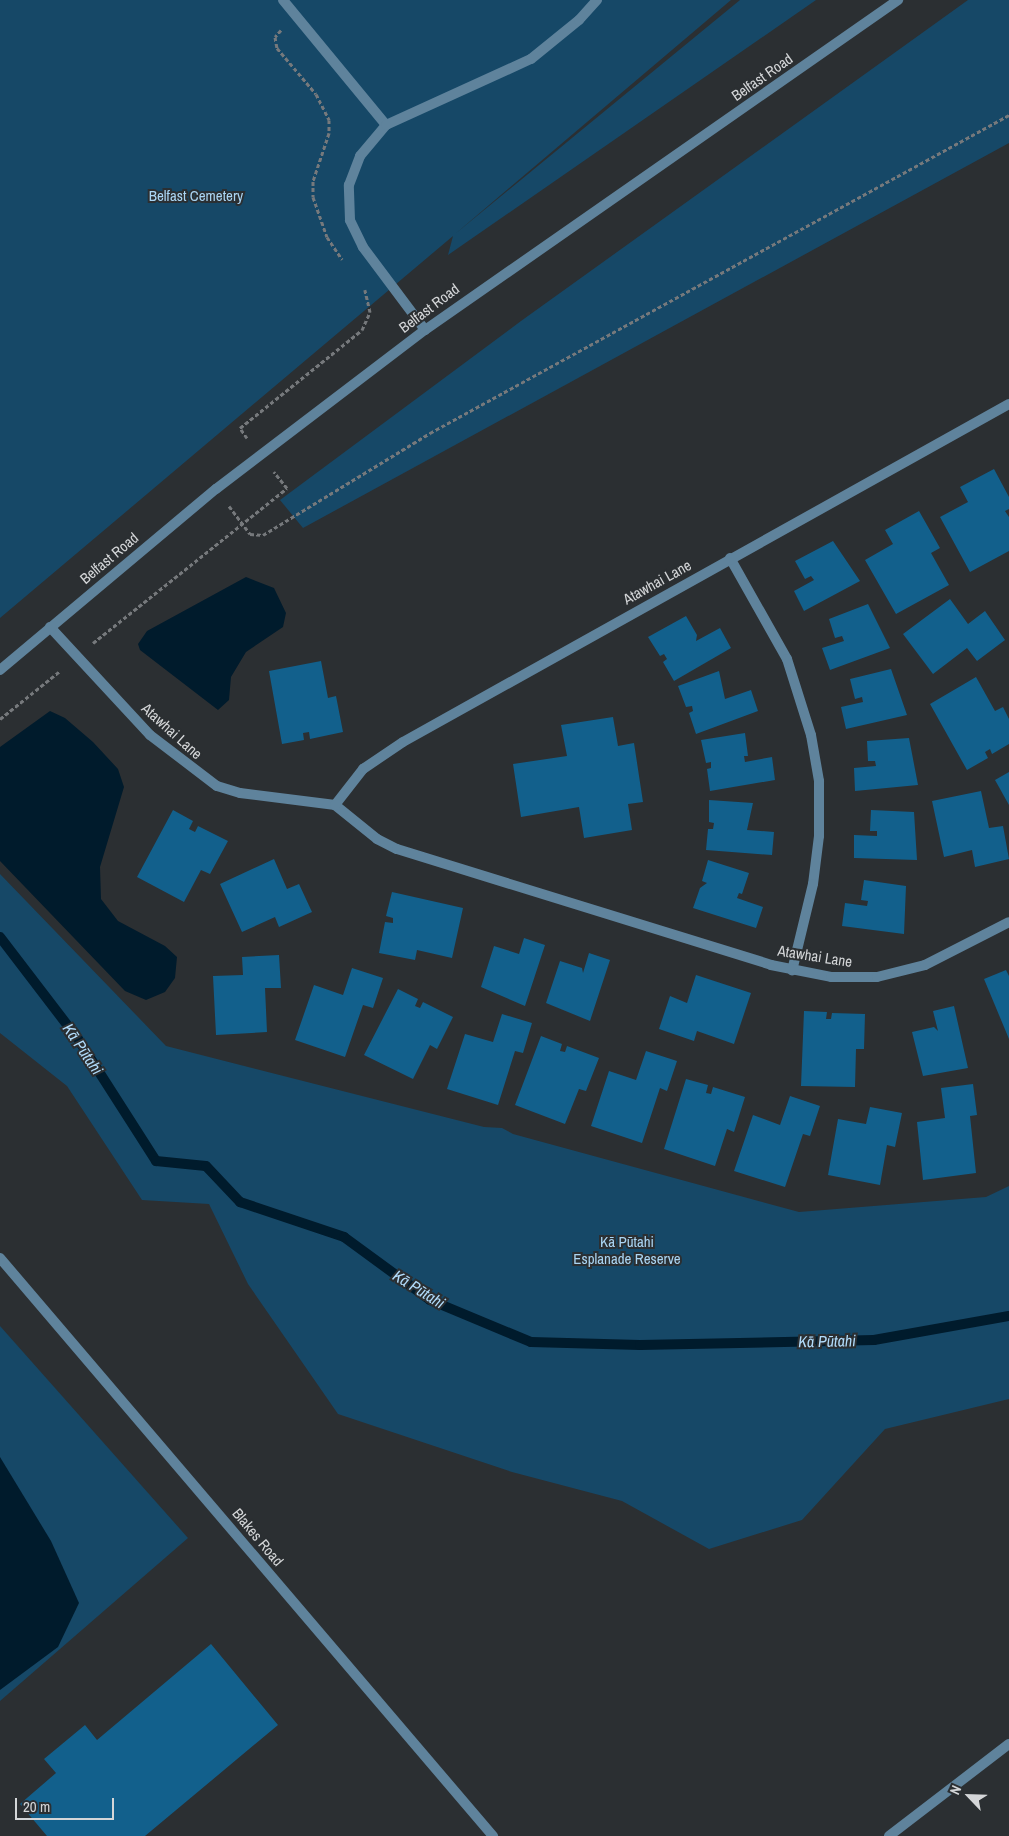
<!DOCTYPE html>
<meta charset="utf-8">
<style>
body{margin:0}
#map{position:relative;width:1009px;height:1836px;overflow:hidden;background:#2b2f32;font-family:"Archivo Narrow",sans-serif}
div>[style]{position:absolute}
.green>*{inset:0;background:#164867}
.water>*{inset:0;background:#001b2c}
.stream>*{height:10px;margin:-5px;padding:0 5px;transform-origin:5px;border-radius:5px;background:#001b2c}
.building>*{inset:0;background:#12608c}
.path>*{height:3px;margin-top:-1.5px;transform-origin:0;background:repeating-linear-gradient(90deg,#76797c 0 4px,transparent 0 6.5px)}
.service>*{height:10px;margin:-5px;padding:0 5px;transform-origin:5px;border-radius:5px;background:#5f839c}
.minor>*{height:10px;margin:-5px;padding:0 5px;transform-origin:5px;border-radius:5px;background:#5f839c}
.tertiary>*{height:10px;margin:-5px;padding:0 5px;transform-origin:5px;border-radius:5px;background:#5f839c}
span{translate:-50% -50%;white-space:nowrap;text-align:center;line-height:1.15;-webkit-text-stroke:4px #2b2f32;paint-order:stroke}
.street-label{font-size:15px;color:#d4d6d8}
.park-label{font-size:15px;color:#aad5f3}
.water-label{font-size:16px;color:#b1dcfb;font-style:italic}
.north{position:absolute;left:944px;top:1771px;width:50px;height:50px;-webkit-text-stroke:4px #2b2f32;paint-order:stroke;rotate:294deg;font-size:14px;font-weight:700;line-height:20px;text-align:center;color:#d4d6d8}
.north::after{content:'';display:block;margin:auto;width:18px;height:22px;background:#d4d6d8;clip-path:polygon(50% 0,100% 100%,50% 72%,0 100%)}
.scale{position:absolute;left:15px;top:1798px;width:99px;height:22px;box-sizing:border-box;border:2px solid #d4d6d8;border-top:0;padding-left:6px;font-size:15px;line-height:18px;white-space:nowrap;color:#d4d6d8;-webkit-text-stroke:4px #2b2f32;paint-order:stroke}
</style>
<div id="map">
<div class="green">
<i style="clip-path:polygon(0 0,731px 0,455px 234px,740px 0,816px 0,448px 255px,453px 236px,0 618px)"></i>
<i style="clip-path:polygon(968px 0,1009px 0,1009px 143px,303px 528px,280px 500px,521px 321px)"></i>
<i style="clip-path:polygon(0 874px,166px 1046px,484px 1127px,502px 1128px,513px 1134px,799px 1212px,986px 1197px,1009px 1186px,1009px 1399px,885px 1429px,802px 1520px,709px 1549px,622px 1501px,512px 1472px,338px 1414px,248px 1284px,209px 1204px,142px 1200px,67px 1086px,0 1033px)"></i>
<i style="clip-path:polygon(0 1326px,188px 1538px,0 1701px)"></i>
</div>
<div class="water">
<i style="clip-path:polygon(246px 577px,274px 588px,286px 613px,283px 627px,246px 652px,231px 677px,229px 700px,218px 710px,140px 650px,138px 644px,147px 631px)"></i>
<i style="clip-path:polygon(50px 711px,65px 718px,93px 742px,118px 769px,124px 787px,100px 867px,101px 899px,118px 921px,165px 946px,177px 957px,175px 978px,165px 992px,146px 1000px,125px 991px,0 861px,0 747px)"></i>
<i style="clip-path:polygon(0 1457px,51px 1541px,79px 1603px,58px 1647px,0 1690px)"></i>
</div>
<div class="stream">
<i style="left:0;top:937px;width:128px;rotate:52.6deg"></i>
<i style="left:78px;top:1039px;width:145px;rotate:57.4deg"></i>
<i style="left:156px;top:1161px;width:50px;rotate:5.7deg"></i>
<i style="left:206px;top:1166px;width:50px;rotate:46.6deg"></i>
<i style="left:240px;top:1202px;width:110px;rotate:18.6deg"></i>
<i style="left:344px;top:1237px;width:107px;rotate:36.2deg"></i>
<i style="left:430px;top:1300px;width:109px;rotate:22.6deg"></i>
<i style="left:531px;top:1342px;width:109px;rotate:1.6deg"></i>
<i style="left:640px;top:1345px;width:234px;rotate:-1.2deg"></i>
<i style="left:874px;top:1340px;width:137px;rotate:-10.1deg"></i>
</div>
<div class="building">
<i style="clip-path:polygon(994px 469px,1009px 497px,1009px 509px,1005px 511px,1009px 517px,1009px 551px,970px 572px,940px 517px,968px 502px,960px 487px)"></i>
<i style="clip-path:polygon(919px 511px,940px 548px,931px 553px,949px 585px,896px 614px,865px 560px,893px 544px,885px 530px)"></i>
<i style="clip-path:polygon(833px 541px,860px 581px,804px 611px,794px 591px,814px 580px,811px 576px,805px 579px,795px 561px)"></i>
<i style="clip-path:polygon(950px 599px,968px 624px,985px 611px,1005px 640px,977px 661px,967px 648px,933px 674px,903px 634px)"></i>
<i style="clip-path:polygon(868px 604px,890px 648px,830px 670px,822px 648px,844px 641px,842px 636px,835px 638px,829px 619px)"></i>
<i style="clip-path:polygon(686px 616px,697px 635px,696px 641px,720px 628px,731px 648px,674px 681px,663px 662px,667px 659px,664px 654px,660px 656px,648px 637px)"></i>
<i style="clip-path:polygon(321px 661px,328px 698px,336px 696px,343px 732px,310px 739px,309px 732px,303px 733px,304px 740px,282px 744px,269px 671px)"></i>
<i style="clip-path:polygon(891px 669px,907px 715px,846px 729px,841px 707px,863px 702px,862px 697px,855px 699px,850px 679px)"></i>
<i style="clip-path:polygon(719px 671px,725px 699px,751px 690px,758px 711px,696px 734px,689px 713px,693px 711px,692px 706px,686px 707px,678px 686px)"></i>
<i style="clip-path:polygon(976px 677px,995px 711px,1003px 707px,1009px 719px,1009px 744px,992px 754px,990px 749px,985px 752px,988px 758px,967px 770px,930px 704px)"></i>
<i style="clip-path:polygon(613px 717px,618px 746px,634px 743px,643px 802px,628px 804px,632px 830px,584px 838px,579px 807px,521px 817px,513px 764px,567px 756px,561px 725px)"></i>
<i style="clip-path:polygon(745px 733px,748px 756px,744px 756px,745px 762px,772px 757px,775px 780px,710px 791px,707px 769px,711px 768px,711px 762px,706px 763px,701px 740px)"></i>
<i style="clip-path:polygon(909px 738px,918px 785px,855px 791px,854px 768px,876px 766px,875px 761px,868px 761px,867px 741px)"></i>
<i style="clip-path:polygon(1009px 772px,1009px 805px,995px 780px)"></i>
<i style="clip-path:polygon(981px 791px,989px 828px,1003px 826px,1009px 859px,975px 867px,972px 850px,944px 857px,932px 801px)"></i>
<i style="clip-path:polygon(709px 800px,753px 803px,747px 830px,774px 832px,772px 855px,706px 850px,708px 829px,713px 829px,714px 823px,709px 822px)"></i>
<i style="clip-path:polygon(173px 810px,193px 821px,189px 829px,195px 832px,198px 826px,228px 841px,210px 874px,201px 870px,184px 902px,137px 877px)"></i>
<i style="clip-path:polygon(871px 810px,914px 812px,917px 860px,854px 858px,854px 835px,877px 836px,877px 831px,870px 831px)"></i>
<i style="clip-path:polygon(274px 859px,287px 889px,299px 884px,312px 912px,279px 927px,275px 917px,242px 932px,220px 884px)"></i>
<i style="clip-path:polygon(708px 860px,749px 873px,742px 894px,739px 893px,737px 898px,763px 907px,756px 928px,693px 908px,700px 888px,707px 883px,702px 881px)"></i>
<i style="clip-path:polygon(864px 880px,906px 886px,904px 934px,842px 926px,845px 903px,867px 906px,868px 901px,861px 900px)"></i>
<i style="clip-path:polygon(392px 892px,463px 908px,452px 958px,417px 950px,415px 960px,379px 953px,385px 922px,393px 923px,393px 918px,386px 916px)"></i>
<i style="clip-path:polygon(524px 938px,545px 945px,525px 1006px,481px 987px,494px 946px,519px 954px)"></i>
<i style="clip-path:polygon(589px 953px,610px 960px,590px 1021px,546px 1003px,560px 961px,582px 968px,583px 973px)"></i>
<i style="clip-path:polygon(279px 955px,281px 988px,265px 988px,267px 1032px,216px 1035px,213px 976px,243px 975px,242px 957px)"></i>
<i style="clip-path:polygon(352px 968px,383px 978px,373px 1008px,363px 1005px,345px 1057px,295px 1040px,314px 985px,343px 995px)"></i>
<i style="clip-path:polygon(1006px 970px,1009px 976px,1009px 1039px,984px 979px)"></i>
<i style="clip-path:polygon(696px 975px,751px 993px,734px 1044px,697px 1031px,694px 1041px,659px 1029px,670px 996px,687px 1003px)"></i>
<i style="clip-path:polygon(398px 989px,418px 999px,415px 1006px,420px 1008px,423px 1002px,453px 1017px,437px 1049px,430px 1045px,413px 1079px,364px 1055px)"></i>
<i style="clip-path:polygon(954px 1006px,968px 1068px,923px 1076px,912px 1032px,934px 1027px,938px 1031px,933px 1011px)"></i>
<i style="clip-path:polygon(804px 1011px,827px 1012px,826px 1019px,831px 1019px,832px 1013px,865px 1014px,864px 1049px,856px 1049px,855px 1087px,801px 1086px)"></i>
<i style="clip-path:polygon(502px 1014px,532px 1023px,523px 1053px,515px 1051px,498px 1105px,447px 1089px,465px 1034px,493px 1042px)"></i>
<i style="clip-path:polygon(541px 1036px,562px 1044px,560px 1051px,565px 1052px,567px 1046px,599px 1058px,586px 1091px,579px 1089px,565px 1124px,515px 1105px)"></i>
<i style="clip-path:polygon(646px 1051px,677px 1061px,667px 1091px,660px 1088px,642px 1143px,591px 1126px,609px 1071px,636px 1080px)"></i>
<i style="clip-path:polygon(686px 1079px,708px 1085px,706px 1093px,711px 1094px,713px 1087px,745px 1097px,734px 1132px,727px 1129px,715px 1166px,664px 1149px)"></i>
<i style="clip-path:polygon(973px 1084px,977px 1115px,970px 1116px,976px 1173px,923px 1180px,917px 1122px,945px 1118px,941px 1088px)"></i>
<i style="clip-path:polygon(790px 1096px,820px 1106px,810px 1136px,803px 1134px,785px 1187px,734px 1171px,753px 1115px,780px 1125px)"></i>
<i style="clip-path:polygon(870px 1107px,902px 1113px,895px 1147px,887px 1145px,880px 1185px,828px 1175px,838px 1119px,866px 1124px)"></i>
<i style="clip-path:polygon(211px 1644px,278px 1725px,145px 1836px,47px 1836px,20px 1804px,56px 1773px,44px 1759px,85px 1725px,97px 1740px)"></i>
</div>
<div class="path">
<i style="left:281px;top:30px;width:9px;rotate:131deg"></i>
<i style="left:275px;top:37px;width:11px;rotate:80deg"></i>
<i style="left:277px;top:48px;width:60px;rotate:49.7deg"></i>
<i style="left:316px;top:94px;width:29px;rotate:63deg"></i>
<i style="left:329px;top:120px;width:13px;rotate:90deg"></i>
<i style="left:329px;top:133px;width:51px;rotate:108.4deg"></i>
<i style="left:313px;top:181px;width:16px;rotate:90deg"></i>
<i style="left:313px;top:197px;width:42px;rotate:70.7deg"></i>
<i style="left:327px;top:237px;width:27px;rotate:56deg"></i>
<i style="left:247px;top:438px;width:12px;rotate:-125deg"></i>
<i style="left:240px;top:428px;width:156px;rotate:-38.8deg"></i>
<i style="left:362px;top:330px;width:20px;rotate:-66deg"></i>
<i style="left:370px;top:312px;width:23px;rotate:-103deg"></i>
<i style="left:229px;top:506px;width:35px;rotate:53deg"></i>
<i style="left:250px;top:534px;width:13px;rotate:4deg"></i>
<i style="left:263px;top:535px;width:196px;rotate:-31.4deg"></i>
<i style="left:430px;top:433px;width:661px;rotate:-28.78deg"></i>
<i style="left:93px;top:643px;width:248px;rotate:-38.6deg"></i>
<i style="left:287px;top:488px;width:21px;rotate:-129deg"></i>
<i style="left:0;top:719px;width:77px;rotate:-38.7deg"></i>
</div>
<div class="service">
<i style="left:283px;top:0;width:162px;rotate:50.5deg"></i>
<i style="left:425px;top:330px;width:104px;rotate:-126.8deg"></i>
<i style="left:363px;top:247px;width:30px;rotate:-116deg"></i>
<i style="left:350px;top:220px;width:35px;rotate:-92deg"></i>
<i style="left:349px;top:185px;width:31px;rotate:-69deg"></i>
<i style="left:360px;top:156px;width:40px;rotate:-50deg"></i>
<i style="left:386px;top:125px;width:159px;rotate:-24.5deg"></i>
<i style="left:531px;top:59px;width:62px;rotate:-39.1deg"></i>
<i style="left:579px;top:20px;width:27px;rotate:-48deg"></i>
</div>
<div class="minor">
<i style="left:730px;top:558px;width:116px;rotate:60.6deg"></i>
<i style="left:787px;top:659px;width:80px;rotate:72.5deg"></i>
<i style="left:811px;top:735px;width:47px;rotate:80.1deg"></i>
<i style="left:819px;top:781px;width:55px;rotate:90deg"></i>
<i style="left:819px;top:836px;width:48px;rotate:97.1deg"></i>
<i style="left:813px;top:884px;width:89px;rotate:103.6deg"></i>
<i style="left:50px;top:627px;width:147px;rotate:47.2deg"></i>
<i style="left:150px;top:735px;width:84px;rotate:37.3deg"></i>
<i style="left:217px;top:786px;width:24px;rotate:17deg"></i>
<i style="left:240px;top:793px;width:96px;rotate:7.2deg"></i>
<i style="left:335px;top:805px;width:54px;rotate:39deg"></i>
<i style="left:377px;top:839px;width:22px;rotate:27deg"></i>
<i style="left:397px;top:849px;width:392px;rotate:17.2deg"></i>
<i style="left:771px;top:965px;width:61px;rotate:11.3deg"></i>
<i style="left:831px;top:977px;width:46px"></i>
<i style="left:877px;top:977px;width:49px;rotate:-14deg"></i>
<i style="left:925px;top:965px;width:94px;rotate:-27.1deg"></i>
<i style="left:335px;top:805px;width:46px;rotate:-52.1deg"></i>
<i style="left:363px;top:769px;width:48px;rotate:-34deg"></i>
<i style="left:403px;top:742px;width:694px;rotate:-29.15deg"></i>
<i style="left:889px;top:1836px;width:151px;rotate:-37.5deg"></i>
</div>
<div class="tertiary">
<i style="left:0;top:670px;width:282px;rotate:-40deg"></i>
<i style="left:216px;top:489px;width:263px;rotate:-37.3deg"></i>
<i style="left:425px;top:330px;width:577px;rotate:-34.9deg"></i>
<i style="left:0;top:1258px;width:760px;rotate:49.54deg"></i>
</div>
<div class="street-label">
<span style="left:762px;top:77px;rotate:-35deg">Belfast Road</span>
<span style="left:429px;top:308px;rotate:-37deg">Belfast Road</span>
<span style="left:109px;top:558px;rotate:-40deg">Belfast Road</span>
<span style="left:657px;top:582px;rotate:-29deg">Atawhai Lane</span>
<span style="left:172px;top:731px;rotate:42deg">Atawhai Lane</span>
<span style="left:815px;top:956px;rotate:9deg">Atawhai Lane</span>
<span style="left:258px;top:1537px;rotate:50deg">Blakes Road</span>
</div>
<div class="park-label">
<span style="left:196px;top:196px">Belfast Cemetery</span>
<span style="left:627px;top:1250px">Kā Pūtahi<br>Esplanade Reserve</span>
</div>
<div class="water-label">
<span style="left:83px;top:1049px;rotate:56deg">Kā Pūtahi</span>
<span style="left:419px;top:1289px;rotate:32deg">Kā Pūtahi</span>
<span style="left:827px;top:1341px;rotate:-1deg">Kā Pūtahi</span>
</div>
<div class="north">N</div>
<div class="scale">20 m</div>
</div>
